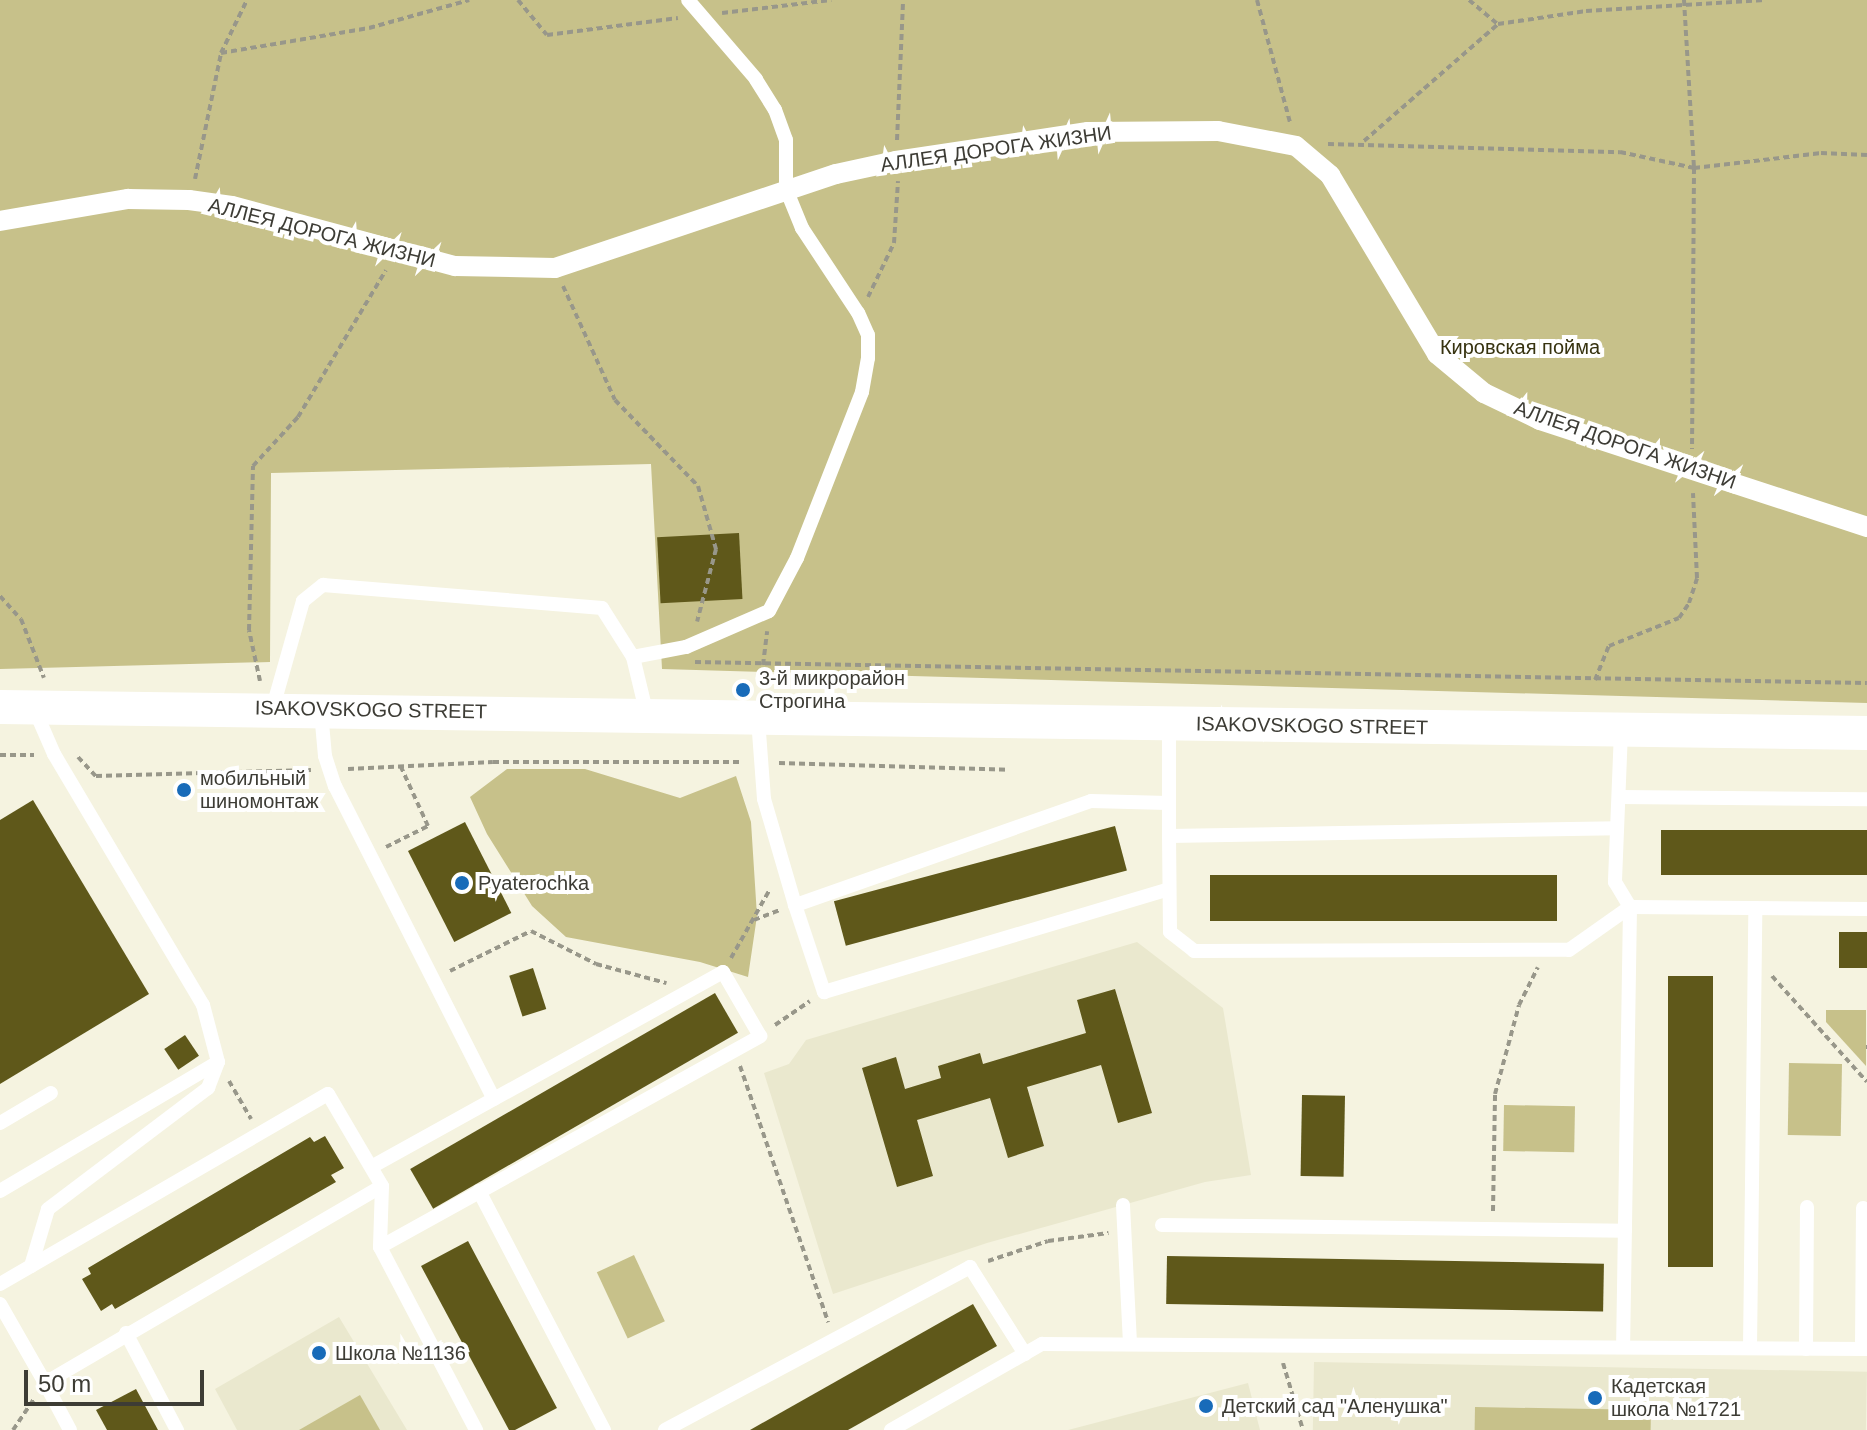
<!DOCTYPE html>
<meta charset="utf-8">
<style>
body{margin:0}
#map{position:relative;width:1867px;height:1430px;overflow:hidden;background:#f5f3e0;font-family:Helvetica,sans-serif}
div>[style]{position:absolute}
.built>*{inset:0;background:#eae8ce;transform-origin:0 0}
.green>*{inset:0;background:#c7c18a;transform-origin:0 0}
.building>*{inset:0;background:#5f581a;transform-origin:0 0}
.path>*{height:4px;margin-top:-2px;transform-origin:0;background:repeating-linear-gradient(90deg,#98978a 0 6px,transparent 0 10px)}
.service>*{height:14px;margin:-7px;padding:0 7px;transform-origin:7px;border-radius:7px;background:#fff}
.pedestrian>*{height:20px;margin:-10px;padding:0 10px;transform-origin:10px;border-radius:10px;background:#fff}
.tertiary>*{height:34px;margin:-17px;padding:0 17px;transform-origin:17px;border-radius:17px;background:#fff}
.dots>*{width:22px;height:22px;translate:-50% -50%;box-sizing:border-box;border:4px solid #fff;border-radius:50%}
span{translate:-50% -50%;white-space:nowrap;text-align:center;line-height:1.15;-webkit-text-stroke:8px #fff;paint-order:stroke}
.street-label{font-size:20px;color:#3d3c35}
.park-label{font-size:20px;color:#373310}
.poi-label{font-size:20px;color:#3d3c35}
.left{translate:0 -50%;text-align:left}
.scale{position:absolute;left:24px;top:1370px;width:180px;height:36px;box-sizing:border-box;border:4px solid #3d3c35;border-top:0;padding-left:10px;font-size:24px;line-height:28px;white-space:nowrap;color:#3d3c35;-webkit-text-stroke:6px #fff;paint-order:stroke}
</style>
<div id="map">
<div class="built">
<i style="clip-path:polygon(1137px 942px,1223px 1008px,1251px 1175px,1205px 1182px,987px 1243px,833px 1294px,764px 1073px,789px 1064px,806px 1040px)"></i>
<i style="clip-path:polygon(339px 1317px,407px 1430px,237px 1430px,215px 1389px)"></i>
<i style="left:1314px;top:1362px;width:553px;height:71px;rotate:1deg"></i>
<i style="clip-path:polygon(1248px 1383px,1260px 1430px,1068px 1430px)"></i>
</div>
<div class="green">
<i style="clip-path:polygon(0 0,1867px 0,1867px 703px,662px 669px,651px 464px,271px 473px,270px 662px,0 669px)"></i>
<i style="clip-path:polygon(507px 769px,585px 769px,680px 798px,736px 776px,751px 822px,757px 916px,748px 977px,700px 962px,566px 937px,532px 906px,487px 834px,470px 797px)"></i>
<i style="clip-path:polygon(1826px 1010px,1866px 1010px,1866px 1066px,1826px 1022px)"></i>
<i style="left:1789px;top:1063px;width:53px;height:72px;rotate:1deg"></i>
<i style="left:1504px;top:1105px;width:71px;height:46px;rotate:1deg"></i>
<i style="left:634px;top:1255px;width:73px;height:41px;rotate:65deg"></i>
<i style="clip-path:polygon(360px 1395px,380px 1430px,299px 1430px)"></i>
<i style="left:1475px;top:1407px;width:176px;height:23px;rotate:1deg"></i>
</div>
<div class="building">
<i style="left:739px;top:533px;width:66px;height:82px;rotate:87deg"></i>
<i style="clip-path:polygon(33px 800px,149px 994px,0 1084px,0 820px)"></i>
<i style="left:465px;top:822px;width:102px;height:64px;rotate:63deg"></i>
<i style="left:1115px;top:826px;width:46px;height:291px;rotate:75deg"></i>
<i style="left:1661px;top:830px;width:206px;height:45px"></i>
<i style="left:1557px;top:875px;width:46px;height:347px;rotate:90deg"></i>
<i style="left:1839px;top:932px;width:28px;height:36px"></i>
<i style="left:533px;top:968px;width:43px;height:25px;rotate:72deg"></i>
<i style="left:1668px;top:976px;width:45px;height:291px"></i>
<i style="clip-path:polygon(1115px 989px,1152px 1113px,1118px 1123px,1101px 1065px,1027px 1087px,1044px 1146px,1008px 1158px,990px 1098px,917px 1120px,933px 1176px,897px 1187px,862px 1068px,896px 1057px,905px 1089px,941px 1078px,938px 1066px,980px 1053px,983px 1064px,1086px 1033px,1077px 1000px)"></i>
<i style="left:715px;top:993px;width:46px;height:352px;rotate:60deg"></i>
<i style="left:185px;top:1035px;width:25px;height:25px;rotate:56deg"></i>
<i style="left:1302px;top:1095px;width:43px;height:81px;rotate:1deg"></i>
<i style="clip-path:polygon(325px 1136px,344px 1168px,331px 1175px,336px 1182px,115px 1309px,112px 1304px,101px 1311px,82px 1279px,91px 1274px,88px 1268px,310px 1137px,314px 1142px)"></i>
<i style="clip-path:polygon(468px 1241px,557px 1408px,515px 1430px,509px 1430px,421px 1266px)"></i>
<i style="left:1167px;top:1256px;width:437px;height:48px;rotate:1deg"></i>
<i style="clip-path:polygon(973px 1304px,997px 1346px,848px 1430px,750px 1430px)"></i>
<i style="clip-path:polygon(136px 1389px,158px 1430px,107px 1430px,96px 1410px)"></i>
</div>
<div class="path">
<i style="left:518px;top:0;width:45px;rotate:50.4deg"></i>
<i style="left:547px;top:35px;width:132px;rotate:-7.4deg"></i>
<i style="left:1257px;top:0;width:126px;rotate:74.9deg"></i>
<i style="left:1469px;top:0;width:38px;rotate:40deg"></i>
<i style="left:1498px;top:24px;width:89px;rotate:-8.4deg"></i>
<i style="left:1586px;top:11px;width:179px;rotate:-3.5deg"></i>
<i style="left:1684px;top:0;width:168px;rotate:86.6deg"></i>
<i style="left:1694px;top:168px;width:281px;rotate:90.4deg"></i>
<i style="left:722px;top:13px;width:110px;rotate:-6.8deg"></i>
<i style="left:221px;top:53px;width:150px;rotate:-9.6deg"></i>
<i style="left:369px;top:28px;width:104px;rotate:-15.6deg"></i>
<i style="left:897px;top:140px;width:140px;rotate:-87.5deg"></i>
<i style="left:1364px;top:141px;width:178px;rotate:-41.1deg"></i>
<i style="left:1328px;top:144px;width:292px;rotate:1.6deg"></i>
<i style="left:1620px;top:152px;width:76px;rotate:12.2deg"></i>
<i style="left:1694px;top:168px;width:128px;rotate:-6.7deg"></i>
<i style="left:1821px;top:153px;width:46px;rotate:2.5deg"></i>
<i style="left:195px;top:179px;width:129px;rotate:-78.3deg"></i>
<i style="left:221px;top:53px;width:59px;rotate:-63.9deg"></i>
<i style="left:563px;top:286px;width:125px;rotate:65.5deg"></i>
<i style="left:615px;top:400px;width:120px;rotate:46deg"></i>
<i style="left:698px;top:486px;width:66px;rotate:74.1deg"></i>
<i style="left:716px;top:549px;width:75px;rotate:104.6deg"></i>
<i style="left:868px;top:297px;width:60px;rotate:-64.3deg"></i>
<i style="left:894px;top:243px;width:62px;rotate:-86.3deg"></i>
<i style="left:0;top:596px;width:31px;rotate:48deg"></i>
<i style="left:21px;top:619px;width:63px;rotate:68.7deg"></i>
<i style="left:695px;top:662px;width:1172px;rotate:1.03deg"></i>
<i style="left:763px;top:665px;width:34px;rotate:-83deg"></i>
<i style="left:1595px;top:680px;width:37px;rotate:-68deg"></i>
<i style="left:1609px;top:646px;width:75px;rotate:-21.8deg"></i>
<i style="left:1679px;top:618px;width:18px;rotate:-56deg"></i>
<i style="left:1689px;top:603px;width:26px;rotate:-72deg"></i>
<i style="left:1697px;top:578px;width:85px;rotate:-92.7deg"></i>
<i style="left:260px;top:681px;width:52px;rotate:-102.2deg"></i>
<i style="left:249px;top:630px;width:164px;rotate:-88.6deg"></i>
<i style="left:253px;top:466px;width:67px;rotate:-47.4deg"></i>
<i style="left:298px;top:417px;width:171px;rotate:-59.1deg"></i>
<i style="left:0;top:755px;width:34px"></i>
<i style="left:78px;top:757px;width:26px;rotate:47deg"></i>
<i style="left:96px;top:776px;width:215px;rotate:-1.6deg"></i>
<i style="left:779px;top:763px;width:230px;rotate:1.7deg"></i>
<i style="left:348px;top:769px;width:145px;rotate:-2.8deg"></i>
<i style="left:493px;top:762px;width:250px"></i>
<i style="left:386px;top:847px;width:47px;rotate:-26.6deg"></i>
<i style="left:428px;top:826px;width:65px;rotate:-114.6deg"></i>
<i style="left:754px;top:920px;width:28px;rotate:-21deg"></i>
<i style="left:731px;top:958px;width:79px;rotate:-60.5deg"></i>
<i style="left:450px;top:971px;width:90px;rotate:-26.3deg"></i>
<i style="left:531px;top:931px;width:73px;rotate:26.9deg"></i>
<i style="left:596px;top:964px;width:73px;rotate:15.2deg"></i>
<i style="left:1772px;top:976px;width:142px;rotate:48.1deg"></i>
<i style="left:775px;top:1025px;width:42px;rotate:-34.4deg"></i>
<i style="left:1866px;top:1047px;width:1px"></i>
<i style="left:740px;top:1066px;width:271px;rotate:71deg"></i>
<i style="left:229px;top:1081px;width:44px;rotate:59.9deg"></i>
<i style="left:1493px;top:1211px;width:117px;rotate:-89deg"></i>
<i style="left:1495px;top:1094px;width:92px;rotate:-74.9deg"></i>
<i style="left:1519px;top:1005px;width:42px;rotate:-63.4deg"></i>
<i style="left:988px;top:1261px;width:63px;rotate:-18.4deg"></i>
<i style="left:1048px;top:1241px;width:61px;rotate:-7.6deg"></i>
<i style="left:1283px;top:1363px;width:70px;rotate:73.4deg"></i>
<i style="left:13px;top:1430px;width:37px;rotate:-56deg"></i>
</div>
<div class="service">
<i style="left:633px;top:657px;width:54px;rotate:-10.7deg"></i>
<i style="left:686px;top:647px;width:90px;rotate:-23.4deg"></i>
<i style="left:769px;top:611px;width:60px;rotate:-62.2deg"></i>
<i style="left:797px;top:558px;width:178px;rotate:-68.6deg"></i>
<i style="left:862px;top:392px;width:35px;rotate:-80deg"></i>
<i style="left:868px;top:358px;width:23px;rotate:-90deg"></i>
<i style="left:868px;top:335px;width:24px;rotate:-114deg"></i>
<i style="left:858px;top:313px;width:102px;rotate:-123.4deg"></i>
<i style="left:802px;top:228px;width:42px;rotate:-112.3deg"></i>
<i style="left:786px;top:189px;width:49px;rotate:-90deg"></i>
<i style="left:786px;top:140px;width:32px;rotate:-110deg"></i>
<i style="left:775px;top:110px;width:36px;rotate:-122deg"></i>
<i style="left:756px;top:79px;width:104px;rotate:-130.7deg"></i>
<i style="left:273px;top:707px;width:110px;rotate:-74.2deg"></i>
<i style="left:303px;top:601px;width:26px;rotate:-39deg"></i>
<i style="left:323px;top:585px;width:280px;rotate:4.7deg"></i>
<i style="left:602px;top:608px;width:58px;rotate:57.7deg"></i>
<i style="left:633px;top:657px;width:60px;rotate:76.4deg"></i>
<i style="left:321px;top:712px;width:44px;rotate:84.8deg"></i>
<i style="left:325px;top:756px;width:32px;rotate:72deg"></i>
<i style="left:335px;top:786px;width:351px;rotate:63.1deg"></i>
<i style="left:758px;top:719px;width:80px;rotate:85.7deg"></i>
<i style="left:764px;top:799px;width:110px;rotate:73.7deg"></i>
<i style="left:1169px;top:724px;width:112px;rotate:90deg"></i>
<i style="left:1169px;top:836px;width:448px;rotate:-1deg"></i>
<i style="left:1621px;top:731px;width:151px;rotate:92.3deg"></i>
<i style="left:1615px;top:882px;width:29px;rotate:59deg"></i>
<i style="left:1630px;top:907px;width:440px;rotate:90.9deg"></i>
<i style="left:1619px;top:797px;width:248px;rotate:0.5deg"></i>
<i style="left:1168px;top:803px;width:77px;rotate:-178.5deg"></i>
<i style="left:1091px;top:801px;width:314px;rotate:160.6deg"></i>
<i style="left:795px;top:905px;width:92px;rotate:71.6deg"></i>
<i style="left:824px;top:992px;width:360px;rotate:-16.6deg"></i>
<i style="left:1169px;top:836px;width:96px;rotate:89.4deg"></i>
<i style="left:1170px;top:932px;width:31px;rotate:38deg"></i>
<i style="left:1194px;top:951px;width:375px;rotate:-0.2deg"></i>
<i style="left:1569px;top:950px;width:75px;rotate:-35.2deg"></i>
<i style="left:1630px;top:907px;width:237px;rotate:0.5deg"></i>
<i style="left:0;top:1123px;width:59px;rotate:-30.5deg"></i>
<i style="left:0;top:1191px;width:253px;rotate:-30.6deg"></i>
<i style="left:479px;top:1191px;width:270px;rotate:62.4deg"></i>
<i style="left:1123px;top:1205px;width:138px;rotate:87.1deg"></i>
<i style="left:1162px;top:1225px;width:463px;rotate:0.7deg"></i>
<i style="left:380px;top:1247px;width:207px;rotate:62.3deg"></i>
<i style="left:31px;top:1266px;width:59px;rotate:-73.4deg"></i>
<i style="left:48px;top:1209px;width:201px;rotate:-37.1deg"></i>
<i style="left:208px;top:1088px;width:28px;rotate:-69deg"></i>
<i style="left:218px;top:1062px;width:59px;rotate:-104.7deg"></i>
<i style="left:203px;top:1005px;width:292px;rotate:-120.7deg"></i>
<i style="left:54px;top:754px;width:50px;rotate:-113.5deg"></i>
<i style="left:0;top:1284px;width:379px;rotate:-30.1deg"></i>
<i style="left:328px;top:1094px;width:107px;rotate:59.6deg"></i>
<i style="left:382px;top:1186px;width:61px;rotate:91.9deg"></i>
<i style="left:380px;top:1247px;width:435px;rotate:-29deg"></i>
<i style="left:760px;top:1036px;width:74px;rotate:-120deg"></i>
<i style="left:723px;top:972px;width:402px;rotate:151deg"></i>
<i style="left:0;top:1304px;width:91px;rotate:60.3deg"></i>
<i style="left:45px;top:1383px;width:390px;rotate:-30.3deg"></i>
<i style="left:126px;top:1333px;width:110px;rotate:62.3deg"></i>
<i style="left:1750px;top:1348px;width:440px;rotate:-89.3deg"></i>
<i style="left:1806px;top:1349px;width:142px;rotate:-89.6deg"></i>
<i style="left:1862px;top:1349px;width:141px;rotate:-89.6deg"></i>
<i style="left:45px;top:1383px;width:53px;rotate:62deg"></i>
<i style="left:665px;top:1430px;width:346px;rotate:-28.1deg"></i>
<i style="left:970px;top:1267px;width:103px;rotate:57.7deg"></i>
<i style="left:891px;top:1430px;width:174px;rotate:-29.7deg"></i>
<i style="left:1042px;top:1344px;width:825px;rotate:0.35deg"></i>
</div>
<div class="pedestrian">
<i style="left:0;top:221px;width:130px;rotate:-9.8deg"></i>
<i style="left:128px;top:199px;width:61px;rotate:0.9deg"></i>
<i style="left:189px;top:200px;width:43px;rotate:7.9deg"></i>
<i style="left:232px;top:206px;width:231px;rotate:15.1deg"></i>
<i style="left:455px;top:266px;width:100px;rotate:1.1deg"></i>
<i style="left:555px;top:268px;width:296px;rotate:-18.5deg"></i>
<i style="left:836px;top:174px;width:61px;rotate:-12.2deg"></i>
<i style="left:896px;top:161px;width:194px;rotate:-8.6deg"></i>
<i style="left:1088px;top:132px;width:130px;rotate:-0.4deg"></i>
<i style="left:1218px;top:131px;width:79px;rotate:10.9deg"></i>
<i style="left:1296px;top:146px;width:45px;rotate:40.5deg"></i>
<i style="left:1330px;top:175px;width:209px;rotate:59.1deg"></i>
<i style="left:1437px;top:354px;width:61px;rotate:39.7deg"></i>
<i style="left:1484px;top:393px;width:62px;rotate:25.7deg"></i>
<i style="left:1540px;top:420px;width:344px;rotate:18.1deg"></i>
</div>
<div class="tertiary">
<i style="left:0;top:707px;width:1867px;rotate:0.8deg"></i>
</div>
<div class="dots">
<i style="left:743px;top:690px;background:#186bb9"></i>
<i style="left:184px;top:790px;background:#186bb9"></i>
<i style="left:462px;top:883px;background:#186bb9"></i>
<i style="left:319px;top:1353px;background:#186bb9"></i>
<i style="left:1595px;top:1398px;background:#186bb9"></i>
<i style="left:1206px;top:1406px;background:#186bb9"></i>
</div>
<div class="street-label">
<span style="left:996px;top:149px;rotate:-8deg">АЛЛЕЯ ДОРОГА ЖИЗНИ</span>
<span style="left:322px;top:233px;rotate:14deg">АЛЛЕЯ ДОРОГА ЖИЗНИ</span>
<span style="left:1625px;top:445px;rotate:19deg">АЛЛЕЯ ДОРОГА ЖИЗНИ</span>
<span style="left:371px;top:710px;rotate:1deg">ISAKOVSKOGO STREET</span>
<span style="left:1312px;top:726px;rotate:1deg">ISAKOVSKOGO STREET</span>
</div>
<div class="park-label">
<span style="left:1520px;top:347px">Кировская пойма</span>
</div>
<div class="poi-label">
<span class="left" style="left:759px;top:690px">3-й микрорайон<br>Строгина</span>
<span class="left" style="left:200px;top:790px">мобильный<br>шиномонтаж</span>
<span class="left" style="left:478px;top:883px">Pyaterochka</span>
<span class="left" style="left:335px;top:1353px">Школа №1136</span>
<span class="left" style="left:1611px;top:1398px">Кадетская<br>школа №1721</span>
<span class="left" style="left:1222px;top:1406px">Детский сад "Аленушка"</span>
</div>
<div class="scale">50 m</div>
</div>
